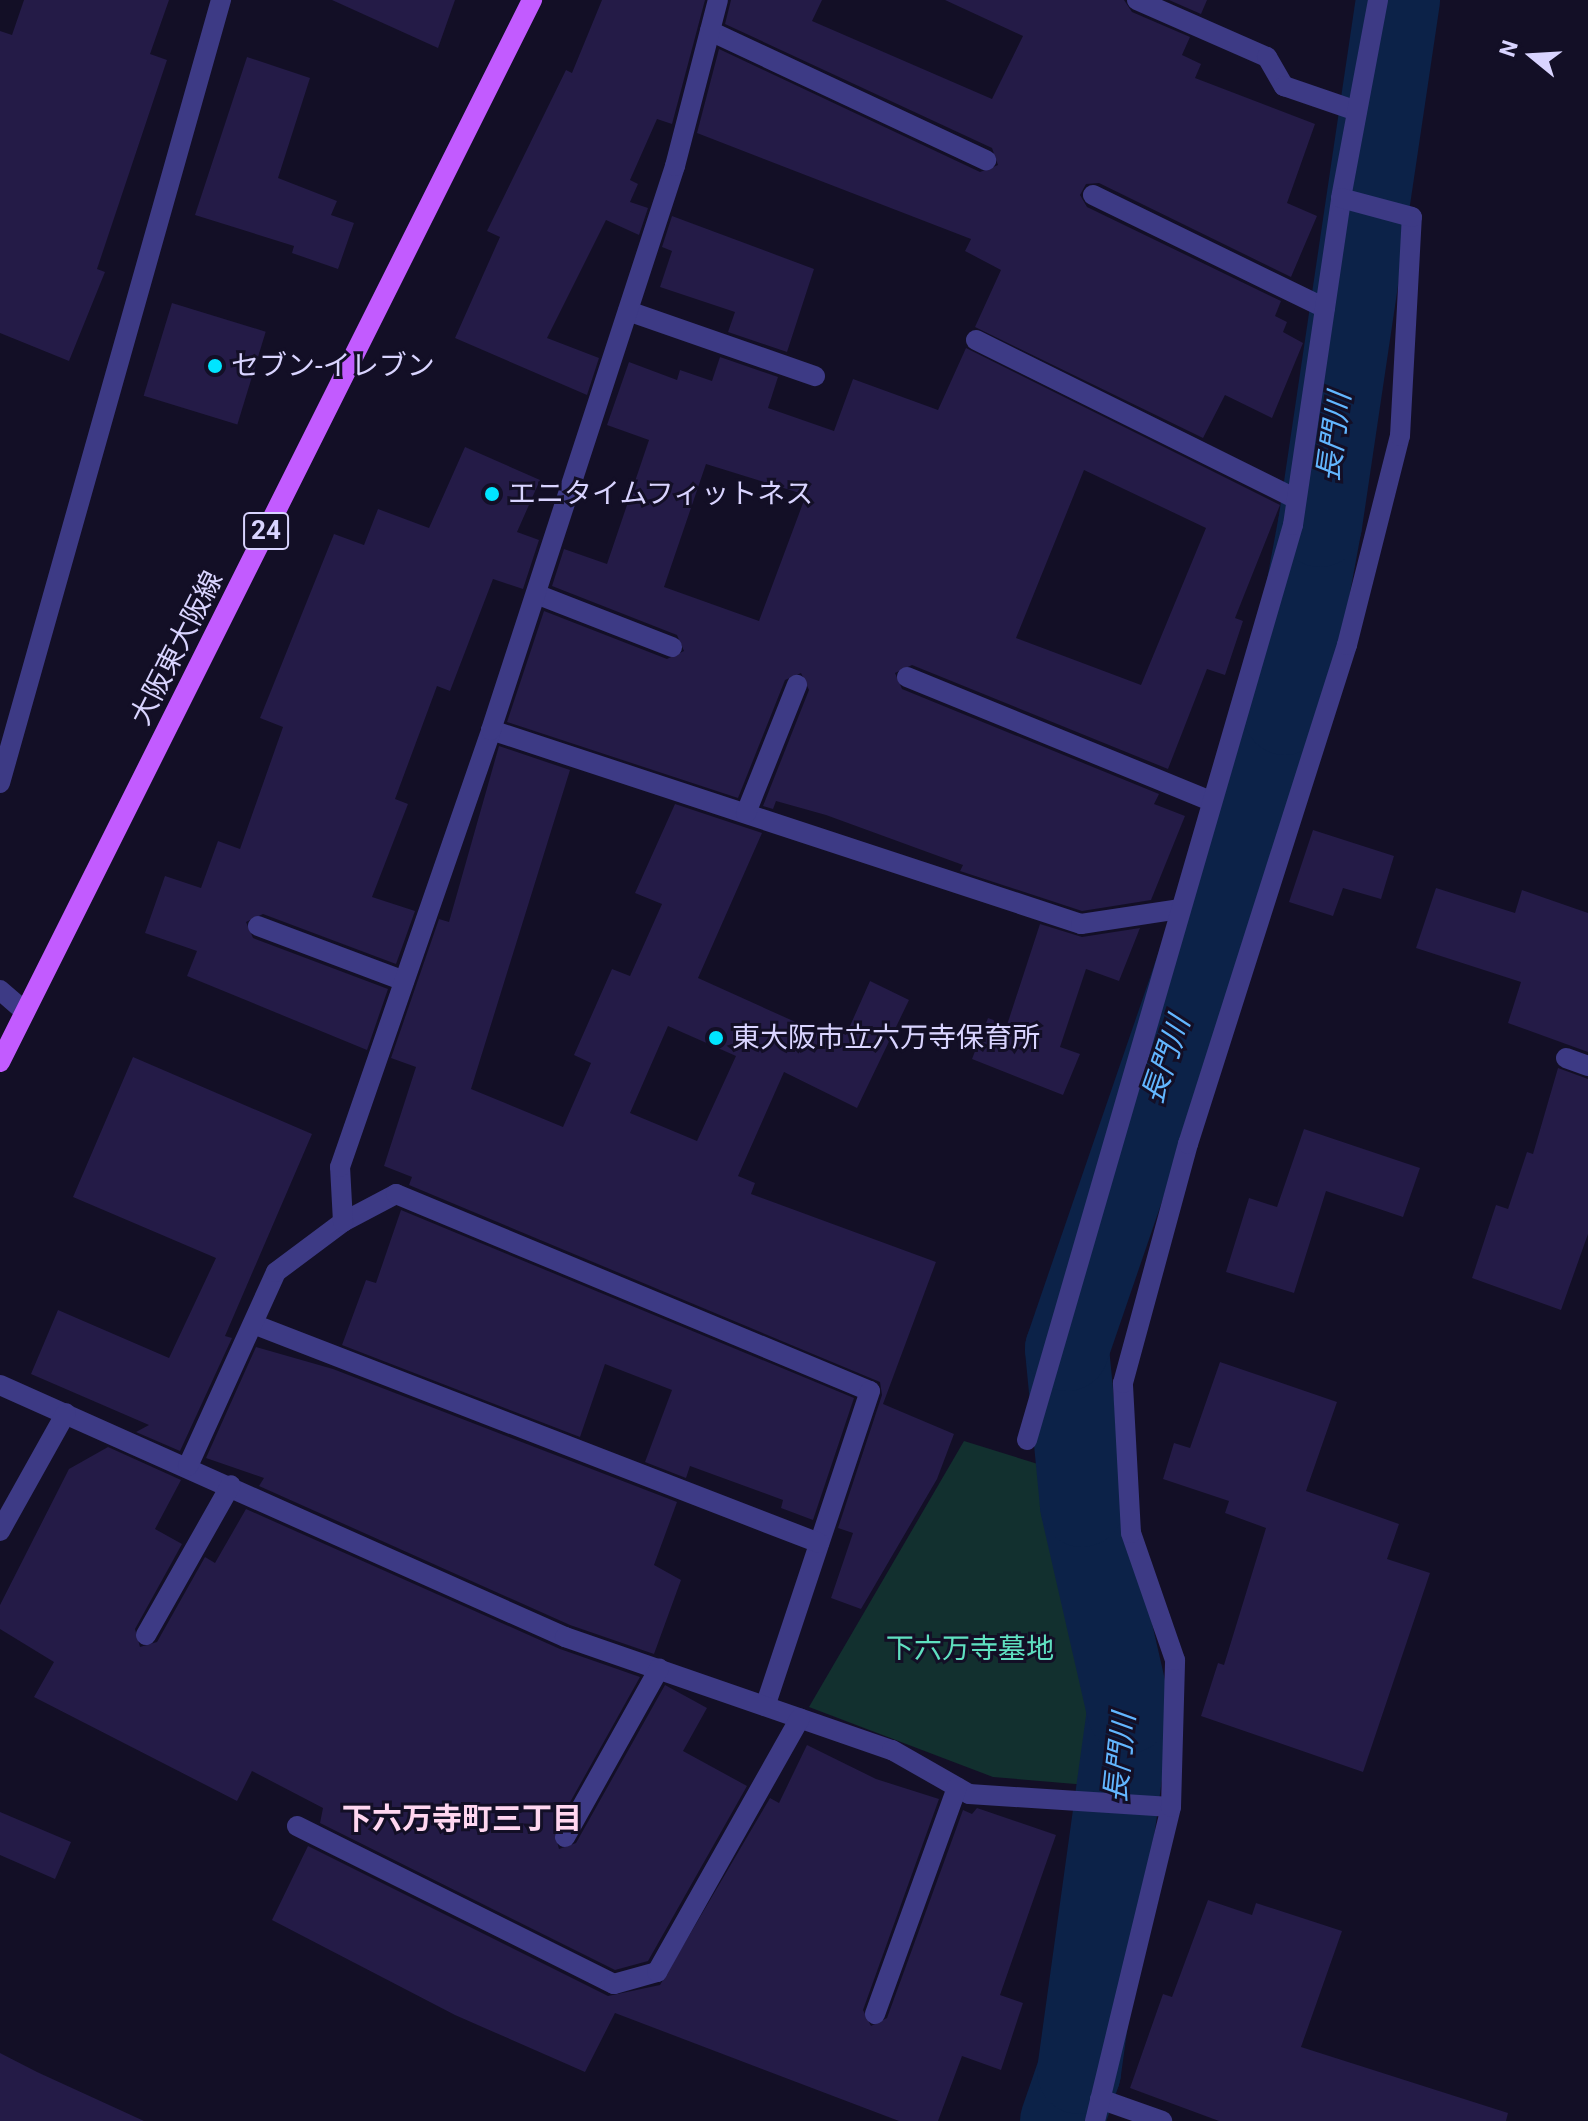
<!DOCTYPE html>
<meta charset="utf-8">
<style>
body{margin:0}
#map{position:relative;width:1588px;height:2121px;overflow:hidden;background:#130f26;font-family:Roboto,"Noto Sans JP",sans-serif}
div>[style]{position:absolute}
.green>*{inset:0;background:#12302f}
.river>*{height:84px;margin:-42px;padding:0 42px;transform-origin:42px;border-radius:42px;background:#0c2248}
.building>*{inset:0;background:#241b47;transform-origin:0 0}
.minor>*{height:20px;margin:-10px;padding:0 10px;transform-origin:10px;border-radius:10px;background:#3d3a85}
.major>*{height:20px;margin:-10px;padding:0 10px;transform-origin:10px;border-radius:10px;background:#c25bff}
.dots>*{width:22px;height:22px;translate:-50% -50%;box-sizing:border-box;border:4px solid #130f26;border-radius:50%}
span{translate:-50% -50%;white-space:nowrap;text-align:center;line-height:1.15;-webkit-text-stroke:6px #130f26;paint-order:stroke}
.shield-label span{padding:2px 6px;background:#130f26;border:2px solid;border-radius:6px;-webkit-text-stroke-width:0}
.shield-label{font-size:26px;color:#d9d4ff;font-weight:700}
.poi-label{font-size:28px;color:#d9d4ff}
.left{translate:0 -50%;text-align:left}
.street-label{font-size:28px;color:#d9d4ff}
.park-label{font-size:28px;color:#5fe0c0}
.water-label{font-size:30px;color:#62b6ff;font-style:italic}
.neighbourhood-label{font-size:30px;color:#ffd6f0;font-weight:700}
.north{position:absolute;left:1492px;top:16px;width:80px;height:80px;-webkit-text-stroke:6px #130f26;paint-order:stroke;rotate:288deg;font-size:22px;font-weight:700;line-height:32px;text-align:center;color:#d9d4ff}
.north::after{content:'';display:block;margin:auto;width:28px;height:36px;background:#d9d4ff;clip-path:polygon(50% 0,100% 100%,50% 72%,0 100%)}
</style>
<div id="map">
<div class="green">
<i style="clip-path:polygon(964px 1441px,1041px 1465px,1104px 1746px,1099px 1786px,993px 1777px,809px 1707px)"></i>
</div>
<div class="river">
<i style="left:1062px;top:2121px;width:52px;rotate:-70.9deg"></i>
<i style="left:1079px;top:2072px;width:364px;rotate:-82.1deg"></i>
<i style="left:1129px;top:1711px;width:211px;rotate:-102.9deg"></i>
<i style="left:1082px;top:1505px;width:157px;rotate:-95.5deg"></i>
<i style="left:1067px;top:1349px;width:672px;rotate:-71.08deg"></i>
<i style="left:1285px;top:713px;width:191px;rotate:-79.5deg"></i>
<i style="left:1320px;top:525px;width:531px;rotate:-81.55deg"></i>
</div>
<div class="building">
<i style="clip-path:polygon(24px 0,169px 0,150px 54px,167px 60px,97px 269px,105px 272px,69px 361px,0 333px,0 31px,12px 35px)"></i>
<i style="clip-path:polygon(332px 0,455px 0,438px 48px)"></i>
<i style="clip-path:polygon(602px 0,705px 0,672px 124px,657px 119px,630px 180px,638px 184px,630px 202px,648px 208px,639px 235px,606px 220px,547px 338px,599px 358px,587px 395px,455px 338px,500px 237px,487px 231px,566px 70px,572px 73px)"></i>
<i style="clip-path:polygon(731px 0,822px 0,812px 21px,992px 99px,1023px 36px,945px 0,1124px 0,1132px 12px,1190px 37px,1182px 55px,1201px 64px,1195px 78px,1315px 124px,1287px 203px,1317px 216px,1291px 277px,1099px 183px,1086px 184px,1080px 195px,1087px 207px,1281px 301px,1275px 316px,1287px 322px,1283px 332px,1303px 343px,1272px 418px,1225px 395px,1203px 438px,975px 327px,1001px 270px,965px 251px,971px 239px,697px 133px,719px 49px,980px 172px,998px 165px,992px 148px,725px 24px)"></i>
<i style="clip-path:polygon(1169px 0,1207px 0,1201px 14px)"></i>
<i style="clip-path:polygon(247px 57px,310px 78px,278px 178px,337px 201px,331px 215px,354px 223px,338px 269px,292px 253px,294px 246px,195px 215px)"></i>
<i style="clip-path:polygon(672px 216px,814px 269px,787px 352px,728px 332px,735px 312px,660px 287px,672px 251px,662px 247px)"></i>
<i style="left:172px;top:303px;width:98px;height:97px;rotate:17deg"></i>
<i style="clip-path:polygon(evenodd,966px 348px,1280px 505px,1235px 618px,1243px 621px,1225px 675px,1207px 669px,1168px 769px,912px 665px,895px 673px,902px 689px,1159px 794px,1154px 804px,1185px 816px,1151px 900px,1082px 911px,960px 871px,963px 865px,826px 815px,776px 801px,773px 809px,763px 806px,809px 690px,801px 673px,785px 680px,738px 798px,507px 722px,544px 611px,667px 659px,684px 651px,677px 635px,552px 586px,564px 549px,607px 564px,649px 440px,607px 425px,629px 362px,677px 380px,680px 370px,712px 381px,720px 357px,778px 377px,768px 408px,834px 431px,853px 379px,938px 410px,966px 348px,706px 464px,806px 495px,759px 621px,664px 587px,706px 464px,966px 348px,1084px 470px,1206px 528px,1141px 685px,1016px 638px,1084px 470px)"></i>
<i style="clip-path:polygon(465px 447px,540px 480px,517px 532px,539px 540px,523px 589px,493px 579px,450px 691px,437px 686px,395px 799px,408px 804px,372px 897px,415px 911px,396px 964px,263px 914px,246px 922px,253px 938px,388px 989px,367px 1050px,187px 976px,197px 951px,145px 933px,165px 876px,201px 888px,218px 841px,240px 849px,283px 727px,260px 718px,334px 534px,364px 545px,378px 509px,429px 528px)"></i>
<i style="clip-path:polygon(evenodd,499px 746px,570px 770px,471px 1089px,563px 1127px,591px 1063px,574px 1055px,612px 969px,630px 976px,662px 904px,635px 893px,675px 804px,762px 833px,698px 978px,822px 1034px,826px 1026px,846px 1035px,870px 981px,909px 1000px,857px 1108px,784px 1072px,738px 1176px,755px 1183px,751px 1194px,936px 1262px,883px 1404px,954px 1434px,937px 1479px,861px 1609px,831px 1598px,853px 1533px,838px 1528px,882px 1395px,880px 1382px,409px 1185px,412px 1177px,384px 1166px,416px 1067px,391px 1058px,439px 919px,449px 922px,499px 746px,668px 1026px,736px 1056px,697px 1141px,630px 1113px,668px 1026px)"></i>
<i style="clip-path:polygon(1313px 830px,1394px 856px,1381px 899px,1343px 888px,1333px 916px,1289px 902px)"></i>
<i style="clip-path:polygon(1436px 888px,1515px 913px,1522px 890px,1588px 913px,1588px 1052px,1508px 1023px,1521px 982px,1416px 948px)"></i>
<i style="clip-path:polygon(1040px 924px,1082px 937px,1140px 928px,1119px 981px,1086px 969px,1060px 1047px,1080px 1054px,1063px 1095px,972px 1059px,988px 1018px,1007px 1025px)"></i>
<i style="clip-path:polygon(133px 1057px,312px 1134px,225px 1336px,232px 1338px,180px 1451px,136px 1432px,149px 1425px,31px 1374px,58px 1310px,169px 1358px,216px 1258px,73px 1197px)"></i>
<i style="clip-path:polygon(1558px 1068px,1588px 1079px,1588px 1234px,1561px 1310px,1472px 1278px,1496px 1205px,1508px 1209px,1527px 1152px,1533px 1154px)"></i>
<i style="clip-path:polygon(1304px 1129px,1420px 1168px,1403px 1217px,1326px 1191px,1294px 1293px,1226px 1272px,1249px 1198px,1277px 1207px)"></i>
<i style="clip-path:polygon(401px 1210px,854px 1398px,813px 1520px,781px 1508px,783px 1500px,690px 1466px,686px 1478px,645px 1462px,672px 1390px,605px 1364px,580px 1437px,342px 1345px,366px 1280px,376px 1283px)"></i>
<i style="clip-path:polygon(256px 1347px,333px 1369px,677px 1502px,654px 1565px,681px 1580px,654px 1654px,570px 1625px,259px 1486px,264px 1478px,206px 1458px)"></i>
<i style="clip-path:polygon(1220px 1362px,1337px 1402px,1306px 1491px,1399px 1524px,1387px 1559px,1430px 1573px,1363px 1772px,1201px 1716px,1218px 1663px,1224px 1665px,1266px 1528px,1225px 1513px,1229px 1501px,1163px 1479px,1174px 1443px,1190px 1448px)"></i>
<i style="clip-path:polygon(108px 1447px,181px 1480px,155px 1529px,182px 1544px,135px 1629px,140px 1647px,157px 1642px,205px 1557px,215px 1563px,246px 1509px,560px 1649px,640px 1677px,554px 1831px,559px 1849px,576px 1843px,665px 1685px,707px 1708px,683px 1751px,747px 1786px,648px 1961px,615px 1970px,320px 1823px,323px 1808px,252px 1771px,237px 1801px,34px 1697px,54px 1662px,0 1629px,0 1605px,69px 1469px)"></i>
<i style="clip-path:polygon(807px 1745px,876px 1779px,939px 1799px,863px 2010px,871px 2026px,887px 2018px,963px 1810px,972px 1814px,977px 1808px,1056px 1835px,1000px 1995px,1023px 2003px,1001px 2070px,962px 2056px,938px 2121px,899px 2121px,615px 2013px,585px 2072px,455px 2015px,272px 1920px,308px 1846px,608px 1996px,660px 1985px,770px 1798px,779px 1803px)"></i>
<i style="clip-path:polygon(0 1812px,71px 1842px,55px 1879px,0 1855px)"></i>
<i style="clip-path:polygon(1208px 1900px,1252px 1915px,1256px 1903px,1342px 1931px,1301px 2047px,1508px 2113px,1506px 2121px,1219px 2121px,1130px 2088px,1163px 1994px,1172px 1997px)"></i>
<i style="clip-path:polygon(0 2053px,37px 2072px,144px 2121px,0 2121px)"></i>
</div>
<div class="minor">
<i style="left:1137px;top:0;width:142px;rotate:23.7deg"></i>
<i style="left:1267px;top:57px;width:34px;rotate:60deg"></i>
<i style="left:1284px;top:86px;width:77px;rotate:18.9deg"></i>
<i style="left:710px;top:31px;width:305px;rotate:25.1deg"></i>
<i style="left:1093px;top:195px;width:258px;rotate:26deg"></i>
<i style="left:628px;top:311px;width:198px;rotate:19.2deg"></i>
<i style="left:976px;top:340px;width:357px;rotate:26.4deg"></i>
<i style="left:536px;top:594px;width:146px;rotate:21.3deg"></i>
<i style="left:907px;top:677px;width:328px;rotate:22.2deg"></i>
<i style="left:491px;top:730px;width:621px;rotate:18.2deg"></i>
<i style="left:1081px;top:924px;width:99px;rotate:-8.7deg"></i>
<i style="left:0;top:783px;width:814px;rotate:-74.24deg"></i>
<i style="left:746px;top:813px;width:138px;rotate:-68.3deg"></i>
<i style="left:258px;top:926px;width:156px;rotate:20.6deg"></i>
<i style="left:0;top:990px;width:33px;rotate:41deg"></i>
<i style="left:1566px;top:1058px;width:23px;rotate:20deg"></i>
<i style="left:343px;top:1222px;width:60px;rotate:-27.8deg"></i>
<i style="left:396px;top:1194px;width:513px;rotate:22.57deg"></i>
<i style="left:870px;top:1391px;width:332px;rotate:108.4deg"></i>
<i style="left:253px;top:1324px;width:607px;rotate:21.15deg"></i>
<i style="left:0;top:1385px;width:619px;rotate:24.04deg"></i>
<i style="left:565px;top:1637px;width:346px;rotate:19.1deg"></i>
<i style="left:892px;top:1750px;width:89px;rotate:29.7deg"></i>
<i style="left:969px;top:1794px;width:202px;rotate:3.7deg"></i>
<i style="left:1027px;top:1440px;width:953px;rotate:-73.79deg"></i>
<i style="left:1293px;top:525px;width:331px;rotate:-81.6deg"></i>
<i style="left:1341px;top:198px;width:201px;rotate:-79.4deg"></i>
<i style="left:188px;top:1466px;width:213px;rotate:-65.6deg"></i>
<i style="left:276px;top:1272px;width:84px;rotate:-36.7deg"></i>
<i style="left:343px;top:1222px;width:55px;rotate:-93.1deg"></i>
<i style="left:340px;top:1167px;width:462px;rotate:-70.9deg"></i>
<i style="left:491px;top:730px;width:593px;rotate:-71.93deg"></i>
<i style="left:675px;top:166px;width:171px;rotate:-75.5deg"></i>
<i style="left:0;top:1531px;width:135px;rotate:-60.8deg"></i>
<i style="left:146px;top:1635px;width:172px;rotate:-60.5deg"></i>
<i style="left:297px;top:1826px;width:354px;rotate:26.5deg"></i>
<i style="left:614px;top:1984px;width:45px;rotate:-15.6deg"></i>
<i style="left:657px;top:1972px;width:291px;rotate:-60.6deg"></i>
<i style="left:565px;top:1837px;width:193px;rotate:-60.8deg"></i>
<i style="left:875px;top:2014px;width:241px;rotate:-70.1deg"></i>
<i style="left:1100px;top:2099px;width:66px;rotate:19.5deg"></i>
<i style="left:1095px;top:2121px;width:323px;rotate:-76.4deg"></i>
<i style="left:1171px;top:1807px;width:147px;rotate:-88.4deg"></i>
<i style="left:1175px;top:1660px;width:134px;rotate:-109.1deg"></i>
<i style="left:1131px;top:1533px;width:150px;rotate:-93.1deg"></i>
<i style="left:1123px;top:1383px;width:248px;rotate:-74.8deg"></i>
<i style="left:1188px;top:1144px;width:524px;rotate:-72.33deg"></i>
<i style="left:1347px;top:645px;width:216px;rotate:-75.8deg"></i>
<i style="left:1400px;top:436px;width:219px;rotate:-86.9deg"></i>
<i style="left:1412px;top:217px;width:73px;rotate:-165deg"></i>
</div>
<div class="major">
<i style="left:0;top:1062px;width:1188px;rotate:-63.39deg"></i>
</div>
<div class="dots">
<i style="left:215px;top:366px;background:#00e5ff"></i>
<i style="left:492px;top:494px;background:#00e5ff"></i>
<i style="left:716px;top:1038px;background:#00e5ff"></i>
</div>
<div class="shield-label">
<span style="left:266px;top:531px">24</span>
</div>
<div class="poi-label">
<span class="left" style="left:231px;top:366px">セブン-イレブン</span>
<span class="left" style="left:508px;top:494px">エニタイムフィットネス</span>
<span class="left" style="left:732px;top:1038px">東大阪市立六万寺保育所</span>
</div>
<div class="street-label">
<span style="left:177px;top:648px;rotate:-63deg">大阪東大阪線</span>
</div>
<div class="park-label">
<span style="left:970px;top:1649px">下六万寺墓地</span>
</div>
<div class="water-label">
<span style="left:1334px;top:437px;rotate:-82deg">長門川</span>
<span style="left:1166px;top:1060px;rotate:-71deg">長門川</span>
<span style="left:1120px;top:1758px;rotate:-84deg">長門川</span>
</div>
<div class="neighbourhood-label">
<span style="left:462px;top:1819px">下六万寺町三丁目</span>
</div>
<div class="north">N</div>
</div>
